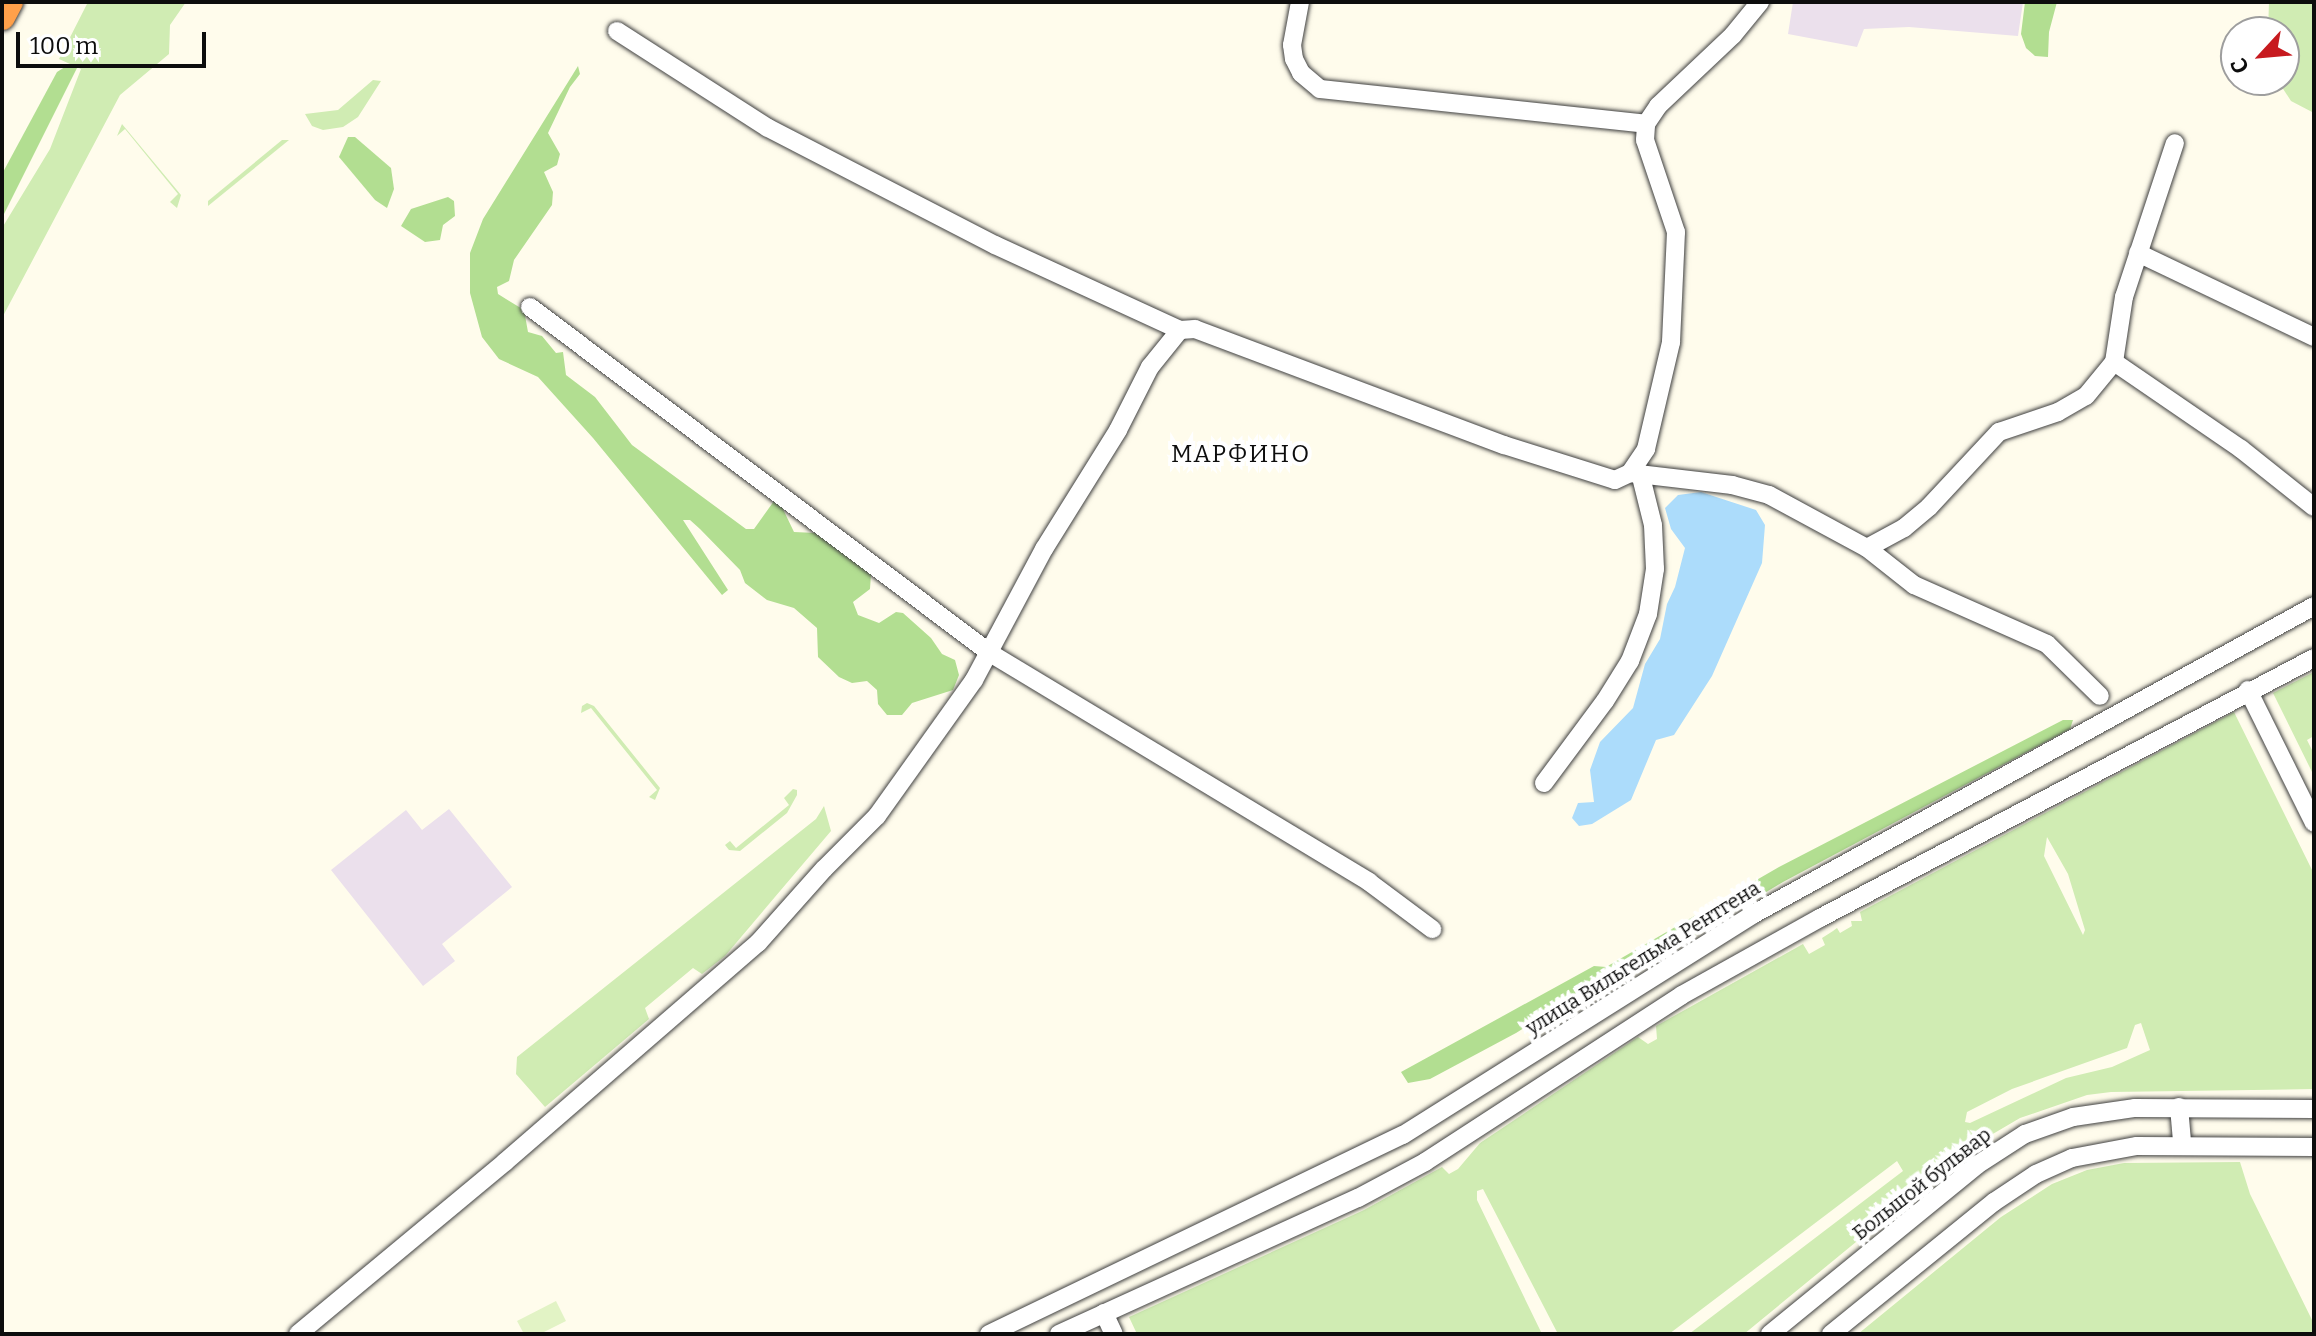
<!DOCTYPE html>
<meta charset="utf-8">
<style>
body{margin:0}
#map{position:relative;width:2316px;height:1336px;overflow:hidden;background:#fffcec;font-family:Bitter,serif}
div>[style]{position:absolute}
.industrial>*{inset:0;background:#ebe0ec}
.green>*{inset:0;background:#d0ecb3}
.forest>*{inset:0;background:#b2de91}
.pitch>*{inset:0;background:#e2f3c5}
.water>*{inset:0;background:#acdcfb}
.roads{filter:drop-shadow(0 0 2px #404040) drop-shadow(0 0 2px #404040)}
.minor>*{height:18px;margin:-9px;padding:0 9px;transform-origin:9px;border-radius:9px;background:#fff}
.highway>*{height:26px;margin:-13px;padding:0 13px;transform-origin:13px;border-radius:13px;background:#ffa04a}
span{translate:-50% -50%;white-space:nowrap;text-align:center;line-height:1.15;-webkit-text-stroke:8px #fff;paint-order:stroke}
.street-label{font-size:20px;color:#0d0d0d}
.quarter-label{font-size:24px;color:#0d0d0d;letter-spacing:2px}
.frame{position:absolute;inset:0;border:4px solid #0d0d0d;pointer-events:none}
.north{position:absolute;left:2220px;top:16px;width:80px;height:80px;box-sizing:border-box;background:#fff;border:2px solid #9e9e9e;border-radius:50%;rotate:244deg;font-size:22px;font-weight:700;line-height:32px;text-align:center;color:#0d0d0d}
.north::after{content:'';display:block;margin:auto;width:28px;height:36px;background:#c71a1f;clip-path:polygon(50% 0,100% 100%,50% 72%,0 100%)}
.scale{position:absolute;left:16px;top:32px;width:190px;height:36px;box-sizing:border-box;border:4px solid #0d0d0d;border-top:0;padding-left:10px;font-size:24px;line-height:28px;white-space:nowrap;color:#0d0d0d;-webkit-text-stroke:6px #fff;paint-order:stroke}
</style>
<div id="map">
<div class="industrial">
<i style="clip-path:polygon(1793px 2px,2023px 2px,2018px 36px,1909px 27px,1864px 29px,1857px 47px,1788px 34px)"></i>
<i style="clip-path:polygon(449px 809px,512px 887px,442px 944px,455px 961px,423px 986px,331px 870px,406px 810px,422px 830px)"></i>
</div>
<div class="green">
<i style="clip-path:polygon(88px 2px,186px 2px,170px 25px,169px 54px,120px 95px,2px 318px,2px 228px,50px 149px,81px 69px,59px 59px)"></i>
<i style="clip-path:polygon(2269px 2px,2314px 2px,2314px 113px,2291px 101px,2278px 81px,2284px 80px,2284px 32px,2268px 32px)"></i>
<i style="clip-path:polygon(373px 80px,381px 81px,358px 117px,343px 127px,323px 130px,312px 126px,305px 114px,338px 110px)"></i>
<i style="clip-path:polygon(122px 124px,181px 195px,177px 208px,170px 202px,178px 194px,125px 129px,117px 136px)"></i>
<i style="clip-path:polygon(282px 140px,289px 140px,208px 206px,208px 201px)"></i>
<i style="clip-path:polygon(2314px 672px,2314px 736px,2307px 740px,2314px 754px,2314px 776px,2273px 693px)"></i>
<i style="clip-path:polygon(587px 703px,594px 706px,660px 788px,655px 800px,649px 797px,657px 790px,591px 708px,581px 713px,582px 706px)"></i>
<i style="clip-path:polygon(evenodd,2234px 712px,2314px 874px,2314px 1089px,2111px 1092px,2087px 1095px,2020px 1118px,1974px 1145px,1744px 1334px,1689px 1334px,1903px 1171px,1897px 1161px,1669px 1334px,1558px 1334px,1483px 1189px,1477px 1191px,1477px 1200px,1542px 1334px,1137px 1334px,1129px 1317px,1364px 1210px,1442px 1167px,1449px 1174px,1458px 1169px,1480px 1143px,1638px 1037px,1648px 1044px,1657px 1039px,1656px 1026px,1803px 944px,1809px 954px,1825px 945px,1822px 938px,1833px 931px,1837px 928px,1840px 933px,1852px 926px,1851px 921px,1862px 921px,1860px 912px,2234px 712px,2047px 837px,2068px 874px,2085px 930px,2083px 935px,2044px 856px,2047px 837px,2234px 712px,2141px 1023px,2150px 1050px,2112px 1067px,2066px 1078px,1970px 1123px,1965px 1122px,1967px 1112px,2012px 1089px,2127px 1048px,2135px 1025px,2141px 1023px)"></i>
<i style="clip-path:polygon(793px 789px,797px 790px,797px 795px,787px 813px,740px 851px,729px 850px,725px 845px,730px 841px,736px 848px,789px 805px,784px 798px)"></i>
<i style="clip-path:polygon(824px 806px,831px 831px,725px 956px,702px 974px,693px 968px,645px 1008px,649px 1019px,545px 1107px,516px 1074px,517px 1057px,816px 819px)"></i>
<i style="clip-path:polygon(2240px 1162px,2250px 1194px,2314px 1324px,2314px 1334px,1858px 1334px,2001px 1217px,2052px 1184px,2087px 1170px,2124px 1163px)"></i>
</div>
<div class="forest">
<i style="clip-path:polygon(2025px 2px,2057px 2px,2049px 32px,2048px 57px,2035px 56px,2026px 48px,2021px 34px)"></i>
<i style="clip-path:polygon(68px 65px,77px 68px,2px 218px,2px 174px,57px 72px)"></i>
<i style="clip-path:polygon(578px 66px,580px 74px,570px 87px,548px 133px,560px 154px,557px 165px,544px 172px,553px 192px,552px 205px,514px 260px,509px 281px,497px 287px,498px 294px,524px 310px,528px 332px,542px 336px,556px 353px,563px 352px,566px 375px,595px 397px,632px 445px,746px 529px,754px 529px,774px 501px,781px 505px,794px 532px,816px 533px,871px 574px,870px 589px,853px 602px,858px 615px,879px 623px,896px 612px,903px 613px,931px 638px,942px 654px,955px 660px,959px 675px,953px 690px,912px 703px,902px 715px,887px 715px,878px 704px,877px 690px,867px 681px,852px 683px,839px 677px,818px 657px,817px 628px,794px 608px,767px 600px,745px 583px,740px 570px,700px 529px,690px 520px,683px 520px,728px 590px,722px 595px,593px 438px,538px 377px,499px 359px,482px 337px,470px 293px,470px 253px,483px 219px)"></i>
<i style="clip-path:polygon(348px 137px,355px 137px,391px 168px,394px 189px,387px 208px,375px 200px,339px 157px)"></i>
<i style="clip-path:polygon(448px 197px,454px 201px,455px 216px,443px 225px,440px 240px,425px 242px,401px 226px,411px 209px)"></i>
<i style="clip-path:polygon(2063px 720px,2073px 720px,2070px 729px,1783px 882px,1612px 985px,1589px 987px,1516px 1033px,1430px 1079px,1408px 1083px,1401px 1072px,1594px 966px,1606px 967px,1779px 867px)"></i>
</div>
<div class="pitch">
<i style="clip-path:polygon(556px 1301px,566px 1321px,540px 1334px,524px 1334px,517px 1321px)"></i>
</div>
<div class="water">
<i style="clip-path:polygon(1701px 492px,1756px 510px,1765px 525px,1762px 563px,1712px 676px,1674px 735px,1656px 740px,1631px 800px,1592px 824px,1579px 826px,1572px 818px,1578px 803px,1594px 802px,1590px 770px,1600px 742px,1633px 708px,1645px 664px,1660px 639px,1667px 604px,1675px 587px,1685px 548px,1671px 529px,1665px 508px,1678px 495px)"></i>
</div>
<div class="roads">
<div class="minor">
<i style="left:1300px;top:2px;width:44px;rotate:100.5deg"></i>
<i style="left:1292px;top:45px;width:14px;rotate:82deg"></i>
<i style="left:1294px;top:59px;width:16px;rotate:63deg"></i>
<i style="left:1301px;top:73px;width:25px;rotate:40deg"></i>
<i style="left:1320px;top:89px;width:328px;rotate:6.1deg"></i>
<i style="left:617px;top:31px;width:179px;rotate:32.7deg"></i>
<i style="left:768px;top:128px;width:255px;rotate:27.3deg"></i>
<i style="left:995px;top:245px;width:204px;rotate:24.7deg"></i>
<i style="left:1180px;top:330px;width:15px;rotate:-4deg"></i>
<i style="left:1195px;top:329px;width:330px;rotate:20.6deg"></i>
<i style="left:1504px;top:445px;width:116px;rotate:17.5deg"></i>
<i style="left:1615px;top:480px;width:17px;rotate:-25deg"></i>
<i style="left:1630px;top:473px;width:29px;rotate:-56deg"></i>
<i style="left:1646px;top:449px;width:110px;rotate:-76.8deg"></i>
<i style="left:1671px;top:342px;width:110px;rotate:-87.4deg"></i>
<i style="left:1676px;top:232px;width:97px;rotate:-108.6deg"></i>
<i style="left:1645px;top:140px;width:16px;rotate:-86deg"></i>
<i style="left:1646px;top:124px;width:22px;rotate:-56deg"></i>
<i style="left:1658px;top:106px;width:103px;rotate:-43.4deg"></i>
<i style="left:1733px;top:35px;width:43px;rotate:-50.7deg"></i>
<i style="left:2138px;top:253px;width:195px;rotate:25.5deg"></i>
<i style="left:530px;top:307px;width:576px;rotate:36.95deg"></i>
<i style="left:990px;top:653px;width:443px;rotate:31.1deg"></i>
<i style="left:1369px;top:882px;width:79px;rotate:36.7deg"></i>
<i style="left:2114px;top:362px;width:154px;rotate:34.4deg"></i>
<i style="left:2241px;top:449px;width:93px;rotate:38.5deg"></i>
<i style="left:1630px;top:473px;width:103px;rotate:6.7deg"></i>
<i style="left:1732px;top:485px;width:38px;rotate:15deg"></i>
<i style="left:1769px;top:495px;width:111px;rotate:28.4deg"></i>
<i style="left:1867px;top:548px;width:42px;rotate:-28.4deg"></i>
<i style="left:1904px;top:528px;width:33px;rotate:-40deg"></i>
<i style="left:1929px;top:507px;width:103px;rotate:-47deg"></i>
<i style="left:1999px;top:432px;width:62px;rotate:-18.7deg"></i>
<i style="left:2058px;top:412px;width:32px;rotate:-30deg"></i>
<i style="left:2086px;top:396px;width:44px;rotate:-50.5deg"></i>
<i style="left:2114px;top:362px;width:66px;rotate:-81.3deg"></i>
<i style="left:2124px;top:297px;width:162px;rotate:-71.7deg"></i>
<i style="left:1867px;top:548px;width:60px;rotate:38.2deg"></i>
<i style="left:1914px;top:585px;width:145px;rotate:23.9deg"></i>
<i style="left:2047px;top:644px;width:74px;rotate:44.5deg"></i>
<i style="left:2248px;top:690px;width:148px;rotate:63.6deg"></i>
<i style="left:1544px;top:783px;width:102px;rotate:-53.4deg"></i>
<i style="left:1605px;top:701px;width:47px;rotate:-58deg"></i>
<i style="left:1630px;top:661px;width:50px;rotate:-69deg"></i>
<i style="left:1648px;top:614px;width:46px;rotate:-81.2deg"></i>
<i style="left:1655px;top:569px;width:44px;rotate:-92.6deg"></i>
<i style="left:1653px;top:525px;width:49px;rotate:-104deg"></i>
<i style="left:2179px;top:1107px;width:38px;rotate:85deg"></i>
<i style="left:1104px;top:1313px;width:23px;rotate:65deg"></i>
<i style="left:298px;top:1334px;width:269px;rotate:-39.7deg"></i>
<i style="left:505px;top:1162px;width:335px;rotate:-40.9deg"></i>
<i style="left:758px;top:943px;width:99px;rotate:-48.3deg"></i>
<i style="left:824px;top:869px;width:75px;rotate:-45deg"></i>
<i style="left:877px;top:816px;width:167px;rotate:-54.5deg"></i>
<i style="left:974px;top:680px;width:149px;rotate:-61.9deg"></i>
<i style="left:1044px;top:549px;width:140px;rotate:-58.1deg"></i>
<i style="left:1118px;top:430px;width:71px;rotate:-63.1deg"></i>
<i style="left:1150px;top:367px;width:48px;rotate:-51deg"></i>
<i style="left:989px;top:1334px;width:459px;rotate:-25.7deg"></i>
<i style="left:1403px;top:1135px;width:413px;rotate:-32.2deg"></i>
<i style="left:1752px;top:915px;width:641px;rotate:-28.8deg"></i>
<i style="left:1059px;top:1334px;width:328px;rotate:-24.5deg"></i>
<i style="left:1358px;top:1198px;width:76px;rotate:-28.2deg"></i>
<i style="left:1425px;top:1162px;width:306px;rotate:-33deg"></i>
<i style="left:1682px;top:995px;width:158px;rotate:-29.2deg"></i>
<i style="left:1820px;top:918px;width:558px;rotate:-27.76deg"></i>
<i style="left:1770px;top:1334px;width:267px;rotate:-39.2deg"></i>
<i style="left:1977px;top:1165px;width:57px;rotate:-32.9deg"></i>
<i style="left:2025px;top:1134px;width:51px;rotate:-19.5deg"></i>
<i style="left:2073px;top:1117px;width:63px;rotate:-8.3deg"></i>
<i style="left:2135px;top:1108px;width:179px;rotate:0.3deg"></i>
<i style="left:1831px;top:1334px;width:210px;rotate:-39deg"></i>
<i style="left:1994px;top:1202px;width:50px;rotate:-33.7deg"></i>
<i style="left:2036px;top:1174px;width:39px;rotate:-24deg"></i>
<i style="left:2072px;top:1158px;width:66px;rotate:-10.5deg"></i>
<i style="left:2137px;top:1146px;width:177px;rotate:0.3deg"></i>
</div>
<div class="highway">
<i style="left:2px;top:17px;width:17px;rotate:-62deg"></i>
</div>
</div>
<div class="street-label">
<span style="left:1643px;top:958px;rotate:-32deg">улица Вильгельма Рентгена</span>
<span style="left:1922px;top:1184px;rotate:-38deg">Большой бульвар</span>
</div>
<div class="quarter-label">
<span style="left:1241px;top:455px">МАРФИНО</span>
</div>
<div class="frame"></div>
<div class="north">С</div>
<div class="scale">100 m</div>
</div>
